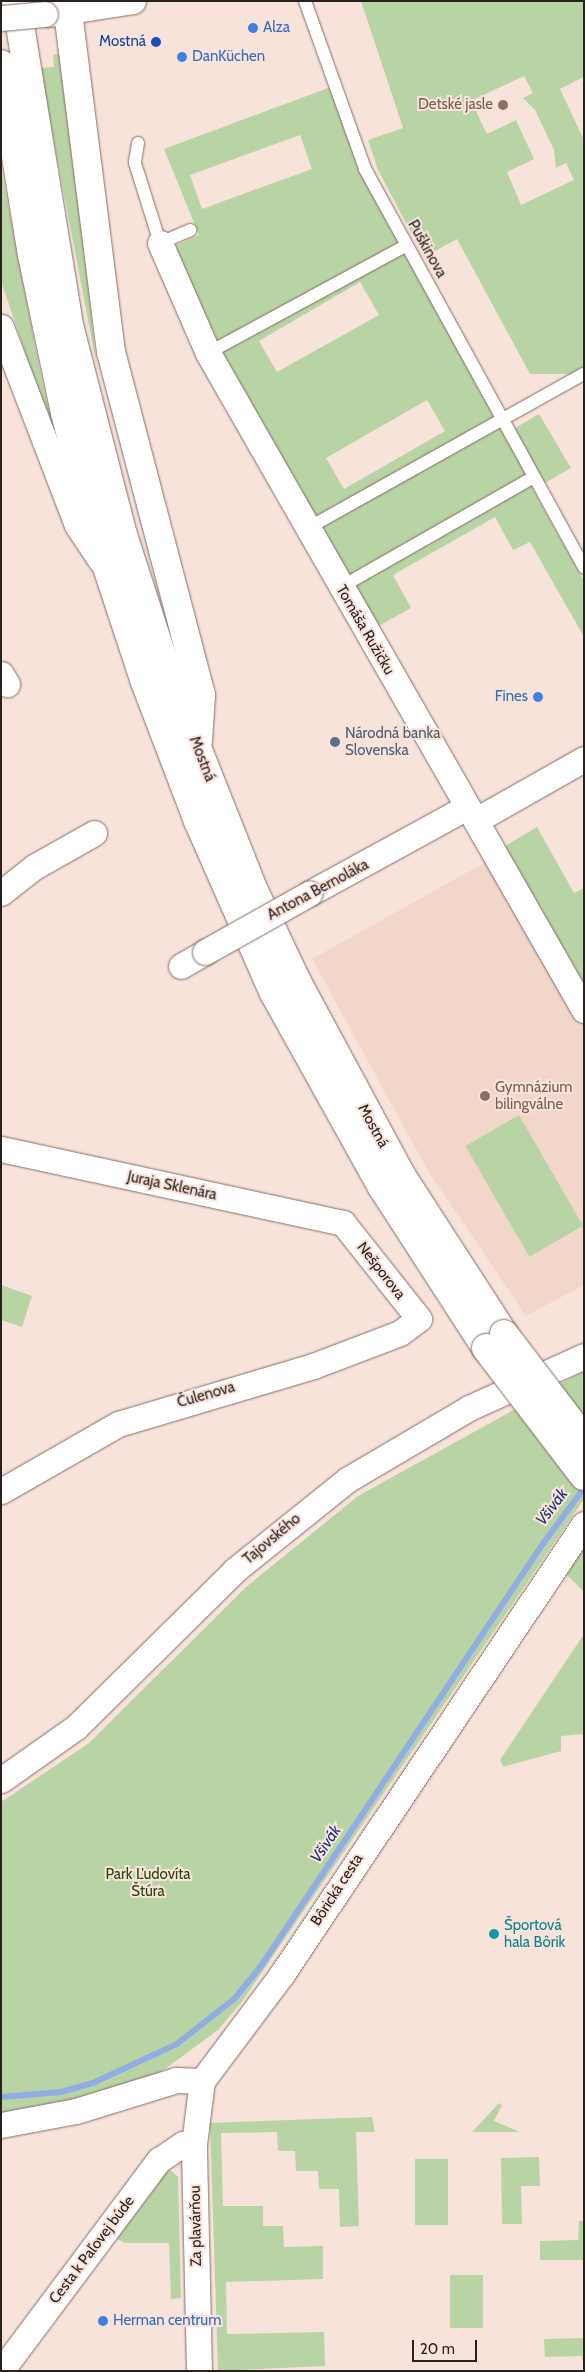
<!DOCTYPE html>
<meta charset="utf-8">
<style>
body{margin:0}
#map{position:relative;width:585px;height:2372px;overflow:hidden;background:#f8e3db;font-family:Cabin,sans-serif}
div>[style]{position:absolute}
.built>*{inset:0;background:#f3d6ca}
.green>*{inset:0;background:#b9d4a4;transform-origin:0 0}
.stream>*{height:6px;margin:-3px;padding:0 3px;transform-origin:3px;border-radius:3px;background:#92ade3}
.roads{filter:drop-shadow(0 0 1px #826f68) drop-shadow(0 0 1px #826f68)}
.lane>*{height:12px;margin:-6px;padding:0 6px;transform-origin:6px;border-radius:6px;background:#fff}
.street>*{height:25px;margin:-12.5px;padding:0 12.5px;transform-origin:12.5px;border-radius:12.5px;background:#fff}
.primary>*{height:28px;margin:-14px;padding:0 14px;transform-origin:14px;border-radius:14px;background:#fff}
.bridges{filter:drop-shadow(0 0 1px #826f68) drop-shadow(0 0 1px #826f68)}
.street-bridge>*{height:25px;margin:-12.5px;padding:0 12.5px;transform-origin:12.5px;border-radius:12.5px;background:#fff}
.primary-bridge>*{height:28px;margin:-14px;padding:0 14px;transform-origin:14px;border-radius:14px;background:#fff}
.dots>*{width:14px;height:14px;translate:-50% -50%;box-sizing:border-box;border:2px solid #f8e3db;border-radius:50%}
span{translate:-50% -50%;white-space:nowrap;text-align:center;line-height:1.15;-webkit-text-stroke:4px #f8e3db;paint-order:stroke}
.shop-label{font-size:15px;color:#366cbe}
.left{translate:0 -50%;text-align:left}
.right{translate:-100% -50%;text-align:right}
.transit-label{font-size:15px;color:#164399}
.education-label{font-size:15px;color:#785e54}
.street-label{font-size:15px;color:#29211e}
.service-label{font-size:15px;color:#4e5e75}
.park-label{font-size:15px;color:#294507}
.culture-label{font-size:15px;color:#0d838f}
.water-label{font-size:16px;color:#173371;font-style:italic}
.frame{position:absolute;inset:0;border:2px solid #29211e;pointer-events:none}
.scale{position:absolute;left:412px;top:2340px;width:65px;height:22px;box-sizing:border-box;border:2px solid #29211e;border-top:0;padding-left:6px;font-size:15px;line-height:18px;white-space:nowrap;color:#29211e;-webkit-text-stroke:4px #f8e3db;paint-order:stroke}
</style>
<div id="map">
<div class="built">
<i style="clip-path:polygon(491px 859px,584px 1024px,584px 1285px,526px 1316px,427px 1169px,312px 959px)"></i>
</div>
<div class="green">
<i style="clip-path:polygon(evenodd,361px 1px,584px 1px,584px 77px,560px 89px,584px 140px,584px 374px,530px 374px,457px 239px,424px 257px,378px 170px,368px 140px,403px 128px,361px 1px,524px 76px,533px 93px,523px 98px,535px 110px,554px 150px,556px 168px,566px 163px,574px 180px,521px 205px,507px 172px,534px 159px,516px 120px,487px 134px,471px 101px,524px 76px)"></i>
<i style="clip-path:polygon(57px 54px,65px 60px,96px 362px,40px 68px,54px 67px,53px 55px)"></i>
<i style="clip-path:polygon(evenodd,331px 87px,364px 178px,505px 434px,539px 414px,571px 468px,533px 490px,584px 581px,584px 637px,530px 542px,513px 550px,495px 517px,393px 575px,411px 608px,375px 628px,223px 359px,175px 246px,199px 235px,164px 149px,331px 87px,300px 135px,312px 169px,202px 209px,190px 175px,300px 135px,331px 87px,360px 282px,379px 315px,277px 372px,259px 341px,360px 282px,331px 87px,427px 400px,445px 431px,344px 489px,326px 458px,427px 400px)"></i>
<i style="clip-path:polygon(1px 168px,42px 381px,60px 454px,1px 281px)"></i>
<i style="clip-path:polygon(537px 827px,574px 893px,584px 888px,584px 987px,505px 846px)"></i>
<i style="left:519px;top:1115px;width:128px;height:62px;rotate:60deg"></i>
<i style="clip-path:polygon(1px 1285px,32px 1296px,22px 1327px,1px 1320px)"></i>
<i style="clip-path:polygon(584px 1371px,584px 1499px,241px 2003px,218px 2030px,161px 2072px,116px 2090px,1px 2114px,1px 1802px,89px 1743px,246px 1587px,358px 1496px)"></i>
<i style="clip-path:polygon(581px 1548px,584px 1551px,584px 1592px,563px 1571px)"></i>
<i style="clip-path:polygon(584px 1634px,584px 1734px,561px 1736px,561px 1751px,503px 1767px,500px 1760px)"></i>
<i style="clip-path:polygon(499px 2103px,502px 2105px,494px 2121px,520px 2132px,472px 2132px)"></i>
<i style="clip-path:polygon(372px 2117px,375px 2132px,356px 2132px,359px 2226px,340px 2227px,339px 2189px,319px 2189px,318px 2171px,296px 2171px,295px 2151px,278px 2151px,277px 2132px,221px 2133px,223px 2206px,263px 2206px,263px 2226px,283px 2226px,284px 2247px,323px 2246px,323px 2279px,226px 2282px,227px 2334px,324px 2332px,325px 2366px,218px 2371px,210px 2123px)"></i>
<i style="clip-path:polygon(539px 2157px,540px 2186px,521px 2186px,522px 2224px,502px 2224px,501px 2158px)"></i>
<i style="left:415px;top:2159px;width:33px;height:66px"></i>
<i style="clip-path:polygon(170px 2170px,178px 2177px,181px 2298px,171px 2299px,169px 2243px,125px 2243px,115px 2238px,159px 2174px)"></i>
<i style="clip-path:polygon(579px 2221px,584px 2221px,584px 2260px,540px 2260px,540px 2241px,578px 2240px)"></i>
<i style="left:450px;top:2275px;width:33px;height:53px"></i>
<i style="clip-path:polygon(584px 2338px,584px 2371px,582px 2356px,545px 2357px,544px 2339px)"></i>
</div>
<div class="stream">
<i style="left:1px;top:2097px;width:60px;rotate:-4.8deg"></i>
<i style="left:61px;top:2092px;width:35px;rotate:-16deg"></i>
<i style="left:95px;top:2082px;width:90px;rotate:-24.9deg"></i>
<i style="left:177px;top:2044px;width:74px;rotate:-38.4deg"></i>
<i style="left:235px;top:1998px;width:41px;rotate:-50.9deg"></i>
<i style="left:261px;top:1966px;width:506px;rotate:-56.28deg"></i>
<i style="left:542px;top:1545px;width:71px;rotate:-53.6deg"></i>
</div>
<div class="roads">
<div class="lane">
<i style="left:305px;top:1px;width:178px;rotate:70.3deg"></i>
<i style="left:365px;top:169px;width:455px;rotate:61.2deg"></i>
<i style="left:138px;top:143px;width:20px;rotate:99deg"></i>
<i style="left:135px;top:163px;width:84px;rotate:72.6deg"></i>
<i style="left:160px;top:243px;width:33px;rotate:-23deg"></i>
<i style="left:208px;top:353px;width:226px;rotate:-28.5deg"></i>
<i style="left:308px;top:528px;width:316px;rotate:-29.2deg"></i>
<i style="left:341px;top:587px;width:222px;rotate:-29.7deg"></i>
</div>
<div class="street">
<i style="left:49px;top:14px;width:85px;rotate:-8.8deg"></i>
<i style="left:160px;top:243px;width:120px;rotate:66.4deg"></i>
<i style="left:208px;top:353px;width:757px;rotate:60.22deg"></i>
<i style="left:1px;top:327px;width:212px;rotate:69deg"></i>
<i style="left:77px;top:525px;width:43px;rotate:56.3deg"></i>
<i style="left:1px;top:674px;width:12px;rotate:59deg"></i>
<i style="left:478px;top:819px;width:122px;rotate:-29.5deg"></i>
<i style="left:1px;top:893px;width:42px;rotate:-38.2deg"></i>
<i style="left:34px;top:867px;width:69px;rotate:-29.5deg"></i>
<i style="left:310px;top:893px;width:166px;rotate:-28.7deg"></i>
<i style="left:181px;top:966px;width:28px;rotate:-30deg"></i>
<i style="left:1px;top:1149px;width:350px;rotate:12.2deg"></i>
<i style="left:343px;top:1223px;width:122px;rotate:51.6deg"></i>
<i style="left:419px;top:1319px;width:24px;rotate:144deg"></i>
<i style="left:400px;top:1333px;width:93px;rotate:159.2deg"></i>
<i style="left:313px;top:1366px;width:203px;rotate:163.4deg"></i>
<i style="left:118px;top:1424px;width:135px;rotate:150.2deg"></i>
<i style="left:1px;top:1780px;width:92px;rotate:-35.2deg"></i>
<i style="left:76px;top:1727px;width:223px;rotate:-44.6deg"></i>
<i style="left:235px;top:1570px;width:144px;rotate:-38.8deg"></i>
<i style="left:347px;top:1480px;width:142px;rotate:-30.5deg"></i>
<i style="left:469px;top:1408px;width:126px;rotate:-24.3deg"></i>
<i style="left:202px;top:2081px;width:134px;rotate:-53.2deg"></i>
<i style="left:282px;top:1974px;width:542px;rotate:-56.13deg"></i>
<i style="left:1px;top:2125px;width:76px;rotate:-10.6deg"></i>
<i style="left:76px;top:2111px;width:105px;rotate:-17.2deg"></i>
<i style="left:176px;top:2080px;width:26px;rotate:2deg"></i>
<i style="left:1px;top:2371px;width:264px;rotate:-53.2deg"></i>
<i style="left:159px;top:2160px;width:29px;rotate:-34deg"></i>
<i style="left:183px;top:2144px;width:11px"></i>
<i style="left:199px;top:2371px;width:227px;rotate:-91.3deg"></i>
<i style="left:194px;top:2144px;width:64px;rotate:-82.8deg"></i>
</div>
<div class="primary">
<i style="left:16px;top:1px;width:332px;rotate:80.7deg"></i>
<i style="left:70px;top:329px;width:213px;rotate:75.6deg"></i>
<i style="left:123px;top:535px;width:146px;rotate:72.1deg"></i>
<i style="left:168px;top:674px;width:233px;rotate:68.4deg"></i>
<i style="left:254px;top:891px;width:98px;rotate:64.7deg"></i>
<i style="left:296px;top:980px;width:221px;rotate:61.7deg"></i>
<i style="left:401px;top:1175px;width:189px;rotate:57.1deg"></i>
<i style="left:68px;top:12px;width:343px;rotate:82.8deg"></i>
<i style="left:111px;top:352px;width:355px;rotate:75.3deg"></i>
<i style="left:201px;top:695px;width:46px;rotate:93.7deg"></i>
<i style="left:1px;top:64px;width:193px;rotate:80.8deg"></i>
<i style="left:32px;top:255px;width:161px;rotate:78.2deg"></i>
<i style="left:65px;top:413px;width:134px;rotate:75.3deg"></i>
<i style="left:99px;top:543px;width:146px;rotate:71.7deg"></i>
<i style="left:145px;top:682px;width:149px;rotate:69.1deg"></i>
<i style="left:198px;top:821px;width:188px;rotate:66.2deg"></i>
<i style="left:274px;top:993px;width:222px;rotate:60.9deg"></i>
<i style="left:382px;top:1187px;width:192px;rotate:57.1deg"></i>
</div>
</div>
<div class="bridges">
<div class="street-bridge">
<i style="left:1px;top:18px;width:44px;rotate:-5.2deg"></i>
<i style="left:205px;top:952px;width:120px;rotate:-29.3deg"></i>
</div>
<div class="primary-bridge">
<i style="left:504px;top:1334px;width:132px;rotate:52.7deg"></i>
<i style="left:486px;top:1348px;width:161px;rotate:52.6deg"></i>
</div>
</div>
<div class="dots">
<i style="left:253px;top:28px;background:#3f7fe0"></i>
<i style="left:156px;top:42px;background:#1a4fb4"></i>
<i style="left:182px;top:57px;background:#3f7fe0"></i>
<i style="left:503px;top:105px;background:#8d6e63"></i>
<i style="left:538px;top:697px;background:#3f7fe0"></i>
<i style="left:335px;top:742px;background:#5c6f8a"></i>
<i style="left:485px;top:1096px;background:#8d6e63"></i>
<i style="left:494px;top:1934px;background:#0f9aa8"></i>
<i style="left:103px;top:2321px;background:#3f7fe0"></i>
</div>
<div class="shop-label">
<span class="left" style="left:263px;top:28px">Alza</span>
<span class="left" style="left:192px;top:57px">DanKüchen</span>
<span class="right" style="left:528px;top:697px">Fines</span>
<span class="left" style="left:113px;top:2321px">Herman centrum</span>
</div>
<div class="transit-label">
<span class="right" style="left:146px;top:42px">Mostná</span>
</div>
<div class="education-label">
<span class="right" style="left:493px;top:105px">Detské jasle</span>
<span class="left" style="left:495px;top:1096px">Gymnázium<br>bilingválne</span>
</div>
<div class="street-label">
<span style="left:427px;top:249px;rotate:61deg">Puškinova</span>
<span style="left:365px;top:630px;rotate:60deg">Tomáša Ružičku</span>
<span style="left:202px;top:759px;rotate:69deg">Mostná</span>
<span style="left:318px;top:890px;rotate:-28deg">Antona Bernoláka</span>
<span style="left:373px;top:1126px;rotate:61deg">Mostná</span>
<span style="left:172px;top:1186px;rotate:12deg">Juraja Sklenára</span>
<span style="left:381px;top:1271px;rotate:52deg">Nešporova</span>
<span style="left:206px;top:1395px;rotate:-16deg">Čulenova</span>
<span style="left:272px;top:1539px;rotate:-40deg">Tajovského</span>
<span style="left:337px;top:1890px;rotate:-57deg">Bôrická cesta</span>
<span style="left:196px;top:2226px;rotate:-91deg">Za plavárňou</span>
<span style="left:92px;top:2250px;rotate:-53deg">Cesta k Paľovej búde</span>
</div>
<div class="service-label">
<span class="left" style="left:345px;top:742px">Národná banka<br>Slovenska</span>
</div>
<div class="park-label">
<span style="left:148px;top:1883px">Park Ľudovíta<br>Štúra</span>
</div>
<div class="culture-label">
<span class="left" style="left:504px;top:1934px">Športová<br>hala Bôrik</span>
</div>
<div class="water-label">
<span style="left:552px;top:1507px;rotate:-53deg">Všivák</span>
<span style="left:326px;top:1844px;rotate:-56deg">Všivák</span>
</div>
<div class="frame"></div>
<div class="scale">20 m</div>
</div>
